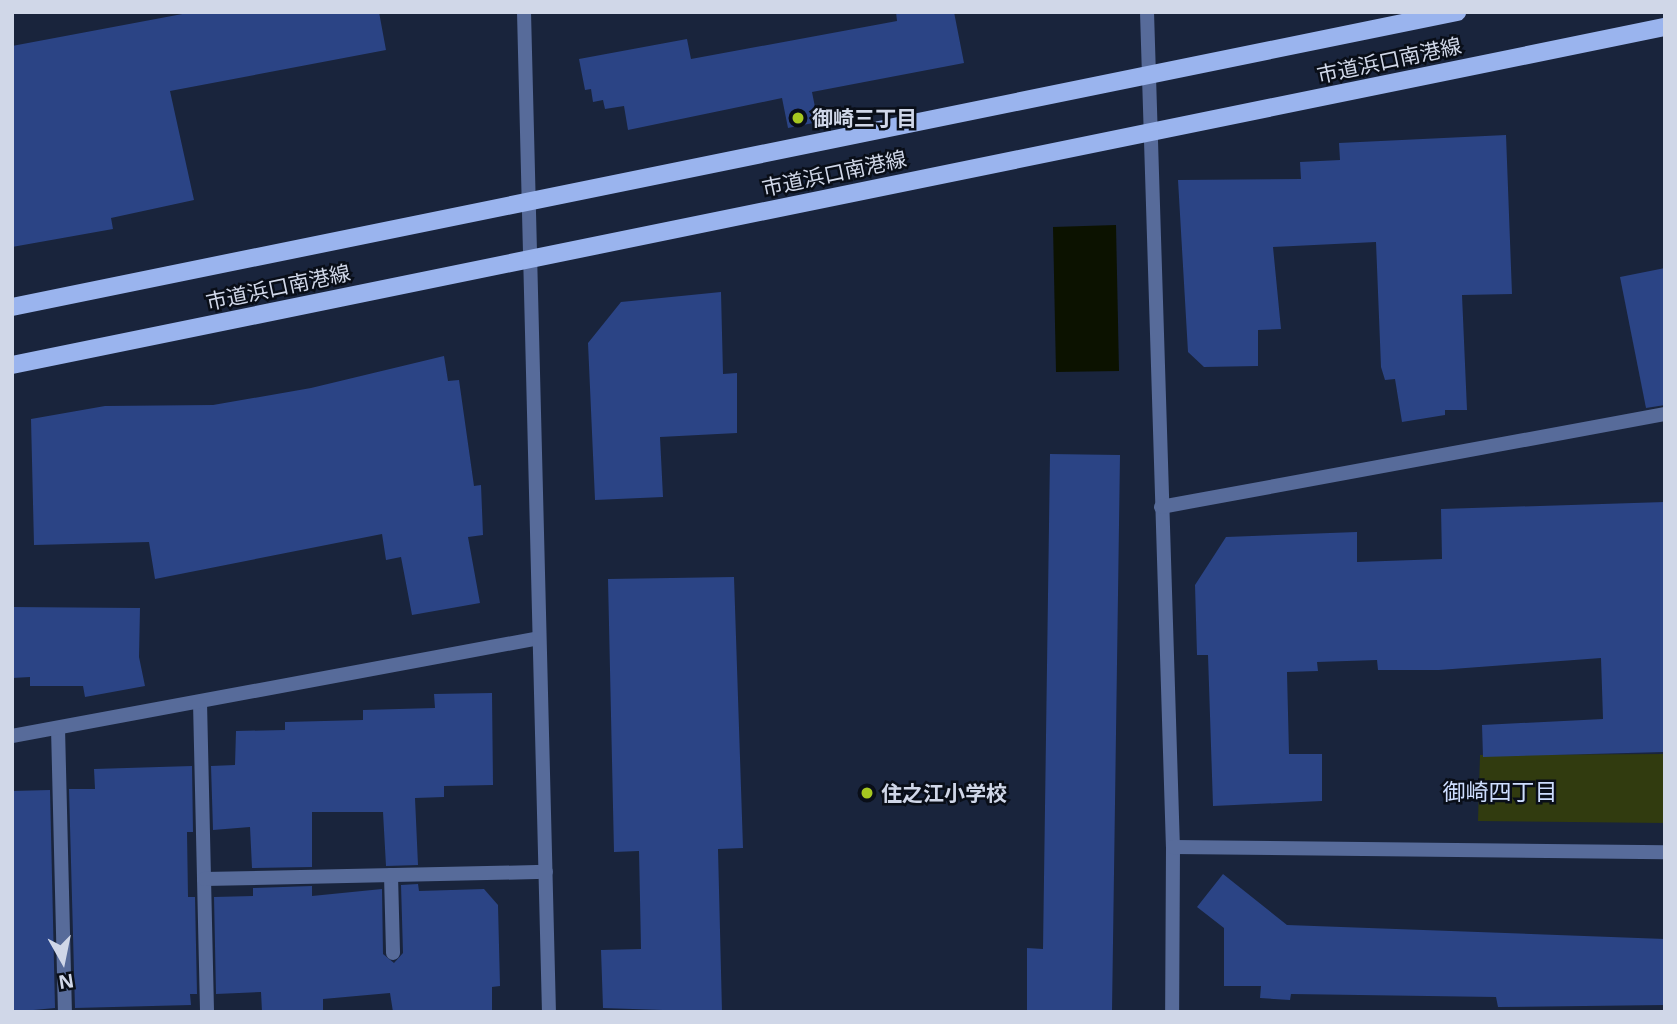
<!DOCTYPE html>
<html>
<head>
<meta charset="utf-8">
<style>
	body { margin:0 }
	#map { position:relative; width:1677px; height:1024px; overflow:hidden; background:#19243c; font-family:"Open Sans","Noto Sans JP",sans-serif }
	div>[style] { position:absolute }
	.green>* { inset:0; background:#313b0f }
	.water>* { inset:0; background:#0c1200 }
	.building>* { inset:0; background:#2b4485 }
	.minor>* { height:14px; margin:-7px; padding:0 7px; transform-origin:7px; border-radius:7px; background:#576b9a }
	.tertiary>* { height:14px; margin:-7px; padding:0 7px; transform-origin:7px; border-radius:7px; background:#576b9a }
	.primary>* { height:18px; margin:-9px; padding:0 9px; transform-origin:9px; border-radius:9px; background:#9ab4ee }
	.dots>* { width:19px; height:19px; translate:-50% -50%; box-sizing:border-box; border:4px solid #090e18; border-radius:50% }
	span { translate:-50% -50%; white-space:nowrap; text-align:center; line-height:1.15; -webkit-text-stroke:5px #090e18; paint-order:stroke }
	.street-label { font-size:21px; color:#d0d7e8 }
	.poi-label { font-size:21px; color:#d0d7e8; font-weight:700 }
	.left { translate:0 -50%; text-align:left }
	.neighbourhood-label { font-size:23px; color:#cdddfe }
	.frame { position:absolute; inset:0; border:14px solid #d0d7e8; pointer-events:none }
	.north { position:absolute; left:28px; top:926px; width:70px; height:70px; -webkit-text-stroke:5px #090e18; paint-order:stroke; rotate:171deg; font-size:19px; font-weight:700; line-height:28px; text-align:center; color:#d0d7e8 }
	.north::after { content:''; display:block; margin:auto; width:24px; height:32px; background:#d0d7e8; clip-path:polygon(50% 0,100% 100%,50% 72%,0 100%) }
</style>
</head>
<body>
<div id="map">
	<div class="green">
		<div style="clip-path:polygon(1665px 754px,1665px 823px,1478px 821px,1480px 755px)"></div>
	</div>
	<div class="water">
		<div style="clip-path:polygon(1116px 225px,1119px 371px,1056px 372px,1053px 227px)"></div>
	</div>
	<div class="building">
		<div style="clip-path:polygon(193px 12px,379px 12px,386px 50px,170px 91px,194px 200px,111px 218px,113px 229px,12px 247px,12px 46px)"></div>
		<div style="clip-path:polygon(896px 12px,954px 12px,964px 63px,812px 92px,818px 122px,788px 128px,782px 98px,628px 130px,624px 106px,605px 109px,603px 100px,593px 102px,591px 89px,585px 90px,579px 59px,687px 39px,691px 59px,897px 21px)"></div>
		<div style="clip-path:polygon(1506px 135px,1512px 294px,1462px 295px,1467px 410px,1445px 410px,1445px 415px,1402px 422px,1395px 379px,1385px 380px,1381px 367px,1376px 242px,1273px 247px,1281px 329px,1258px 330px,1258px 366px,1204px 367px,1188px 352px,1178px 180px,1301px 179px,1300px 162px,1340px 160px,1339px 143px)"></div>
		<div style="clip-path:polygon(1665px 268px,1665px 405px,1646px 408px,1620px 277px)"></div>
		<div style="clip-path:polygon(721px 292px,723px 374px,737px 373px,737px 433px,660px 437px,663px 497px,595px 500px,588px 343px,621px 302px)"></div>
		<div style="clip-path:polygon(444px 356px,448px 381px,459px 380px,474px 486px,481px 485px,483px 535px,468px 537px,480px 603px,412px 615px,401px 557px,386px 560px,382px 534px,155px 579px,149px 542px,34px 545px,31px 419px,105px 406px,213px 405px,311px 388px)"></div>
		<div style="clip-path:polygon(1050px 454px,1120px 455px,1112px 1012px,1027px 1012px,1027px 948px,1043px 949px)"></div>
		<div style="clip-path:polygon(1665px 502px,1665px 752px,1483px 757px,1482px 725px,1603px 719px,1601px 658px,1439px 670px,1378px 670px,1377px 660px,1317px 662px,1318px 671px,1287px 672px,1289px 754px,1322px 754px,1322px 801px,1213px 806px,1208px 655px,1197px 655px,1195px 585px,1226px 537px,1357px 532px,1357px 562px,1442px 559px,1441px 509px)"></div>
		<div style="clip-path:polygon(734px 577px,743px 848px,718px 849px,722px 1012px,603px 1008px,601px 950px,641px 949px,639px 851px,614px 852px,608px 579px)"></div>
		<div style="clip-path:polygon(12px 607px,140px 608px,139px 657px,145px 686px,85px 697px,83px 686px,30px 686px,30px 677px,12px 678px)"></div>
		<div style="clip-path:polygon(492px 693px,493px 785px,444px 786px,444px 797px,415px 798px,418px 865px,386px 866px,383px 812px,312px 812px,312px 867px,252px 868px,250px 827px,213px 830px,211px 766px,235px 765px,236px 731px,285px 730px,285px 722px,363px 720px,363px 710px,435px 708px,434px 694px)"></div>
		<div style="clip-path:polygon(192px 766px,193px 832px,187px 832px,188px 897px,195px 897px,197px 994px,190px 994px,191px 1005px,75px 1008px,69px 789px,95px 789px,94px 769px)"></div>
		<div style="clip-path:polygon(50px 790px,55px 1008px,12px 1012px,12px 791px)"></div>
		<div style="clip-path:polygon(1223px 874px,1287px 925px,1665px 939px,1665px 1005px,1498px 1007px,1496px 997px,1291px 994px,1290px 1000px,1260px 998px,1261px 986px,1224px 986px,1224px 928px,1197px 907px)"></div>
		<div style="clip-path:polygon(418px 884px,419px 891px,484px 889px,498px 905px,500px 986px,492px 987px,492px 1012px,393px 1012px,390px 993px,323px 999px,323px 1012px,262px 1012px,261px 992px,216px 994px,214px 897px,253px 896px,253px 888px,312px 886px,312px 896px,382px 889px,383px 954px,394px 963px,403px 953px,401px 885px)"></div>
	</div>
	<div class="minor">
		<div style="left:1147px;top:12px;width:835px;rotate:88.22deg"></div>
		<div style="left:1173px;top:847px;width:165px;rotate:90.3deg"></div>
		<div style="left:1161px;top:507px;width:513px;rotate:-10.45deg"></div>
		<div style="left:200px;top:702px;width:310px;rotate:88.7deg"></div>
		<div style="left:58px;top:728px;width:284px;rotate:88.6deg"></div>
		<div style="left:12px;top:736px;width:536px;rotate:-10.53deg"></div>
		<div style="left:1173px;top:847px;width:492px;rotate:0.6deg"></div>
		<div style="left:391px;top:875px;width:78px;rotate:88.5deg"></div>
		<div style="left:204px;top:879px;width:342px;rotate:-1.2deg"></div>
	</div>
	<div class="tertiary">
		<div style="left:524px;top:12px;width:1000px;rotate:88.57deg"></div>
	</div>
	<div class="primary">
		<div style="left:12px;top:307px;width:1475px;rotate:-11.54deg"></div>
		<div style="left:12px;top:365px;width:1687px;rotate:-11.56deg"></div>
	</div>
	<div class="dots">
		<div style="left:798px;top:118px;background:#a6c820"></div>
		<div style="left:867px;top:793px;background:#a6c820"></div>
	</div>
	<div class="street-label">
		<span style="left:1389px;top:60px;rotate:-12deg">市道浜口南港線</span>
		<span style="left:834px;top:173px;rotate:-12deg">市道浜口南港線</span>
		<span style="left:278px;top:287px;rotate:-12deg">市道浜口南港線</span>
	</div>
	<div class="poi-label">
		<span class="left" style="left:812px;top:118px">御崎三丁目</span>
		<span class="left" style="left:881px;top:793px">住之江小学校</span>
	</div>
	<div class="neighbourhood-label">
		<span style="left:1500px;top:791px">御崎四丁目</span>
	</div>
	<div class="frame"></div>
	<div class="north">N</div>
</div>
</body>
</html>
